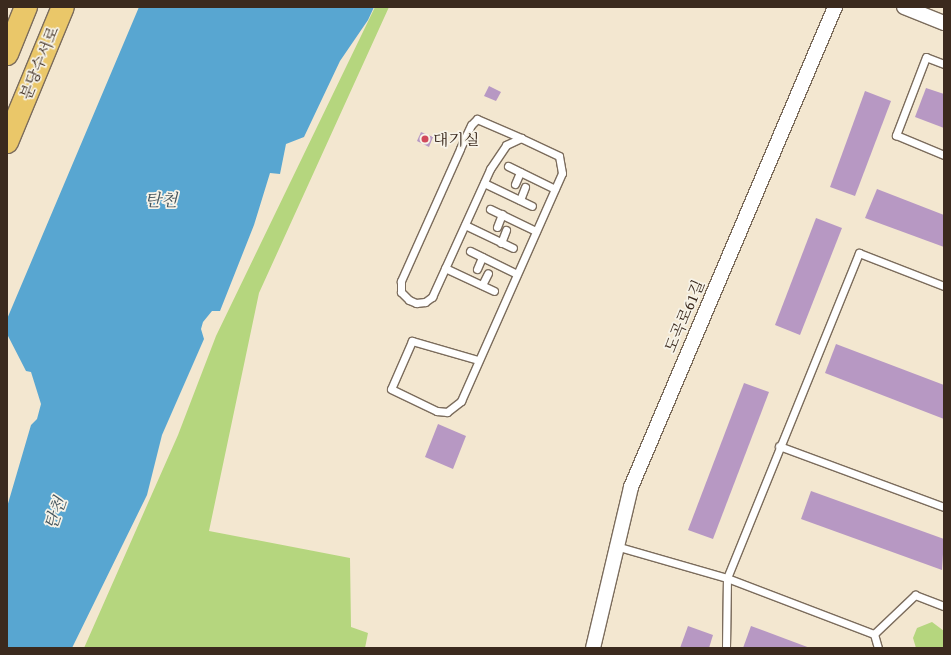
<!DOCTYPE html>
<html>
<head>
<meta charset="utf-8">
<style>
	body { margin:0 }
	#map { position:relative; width:951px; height:655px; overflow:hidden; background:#f3e7d0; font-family:"Gentium Book Plus","Noto Serif KR",serif }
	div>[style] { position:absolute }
	.green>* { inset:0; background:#b5d67e }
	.water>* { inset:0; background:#58a6d1 }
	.building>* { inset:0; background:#b798c3 }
	.roads { filter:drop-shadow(1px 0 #7b6c5c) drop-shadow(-1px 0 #7b6c5c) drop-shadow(0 1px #7b6c5c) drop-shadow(0 -1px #7b6c5c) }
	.service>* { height:7px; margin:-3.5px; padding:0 3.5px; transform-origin:3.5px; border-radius:3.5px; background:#fff }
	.minor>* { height:14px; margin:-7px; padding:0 7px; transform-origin:7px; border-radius:7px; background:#fff }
	.trunk>* { height:22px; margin:-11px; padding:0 11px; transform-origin:11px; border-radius:11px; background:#eac769 }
	.dots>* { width:11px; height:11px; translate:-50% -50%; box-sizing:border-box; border:2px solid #f7f3e8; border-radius:50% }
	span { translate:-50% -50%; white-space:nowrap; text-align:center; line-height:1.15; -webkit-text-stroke:3.5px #f7f3e8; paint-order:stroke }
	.street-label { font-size:16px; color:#3b2a1e }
	.poi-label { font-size:16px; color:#3b2a1e }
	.left { translate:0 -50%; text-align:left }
	.water-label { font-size:17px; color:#45555d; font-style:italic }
	.frame { position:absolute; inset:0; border:8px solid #3b2a1e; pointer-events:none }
</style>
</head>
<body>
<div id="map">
	<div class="green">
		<div style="clip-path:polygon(375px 7px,389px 7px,259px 293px,209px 531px,350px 558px,351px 627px,368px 633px,365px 648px,84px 648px,178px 435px,216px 336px)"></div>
		<div style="clip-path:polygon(932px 622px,944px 631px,944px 648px,916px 648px,913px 638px,917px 628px)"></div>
	</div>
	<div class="water">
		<div style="clip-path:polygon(139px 7px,374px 7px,368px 20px,340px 61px,304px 137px,286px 144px,280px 174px,270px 173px,254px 225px,220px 311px,212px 311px,203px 322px,201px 329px,204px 339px,162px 435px,147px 495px,72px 648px,7px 648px,7px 507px,31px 425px,37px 419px,41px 404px,31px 372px,26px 371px,7px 334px,7px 319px)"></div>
	</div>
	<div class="building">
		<div style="clip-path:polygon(489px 86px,501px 92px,496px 101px,484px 96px)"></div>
		<div style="clip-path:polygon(926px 88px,944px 94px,944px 128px,915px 117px)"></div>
		<div style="clip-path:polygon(865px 91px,891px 101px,855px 196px,830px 187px)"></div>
		<div style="clip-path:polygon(421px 132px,433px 137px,429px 147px,417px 141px)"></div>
		<div style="clip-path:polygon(877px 189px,944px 215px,944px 247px,865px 218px)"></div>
		<div style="clip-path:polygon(816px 218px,842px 228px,800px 335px,775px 325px)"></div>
		<div style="clip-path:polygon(836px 344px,944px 385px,944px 419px,825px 373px)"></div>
		<div style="clip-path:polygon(744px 383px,769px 392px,713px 539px,688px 530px)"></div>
		<div style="clip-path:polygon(438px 424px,466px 436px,453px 469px,425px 457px)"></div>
		<div style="clip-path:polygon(811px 491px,944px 539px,942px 570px,801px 519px)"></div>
		<div style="clip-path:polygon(688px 626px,713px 635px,709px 648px,680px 648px)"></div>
		<div style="clip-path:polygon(751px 626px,810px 648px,743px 648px)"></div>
	</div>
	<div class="roads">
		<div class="service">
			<div style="left:944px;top:64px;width:19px;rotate:-159deg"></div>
			<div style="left:926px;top:57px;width:84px;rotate:111deg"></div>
			<div style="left:896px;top:135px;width:52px;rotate:22.6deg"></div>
			<div style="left:508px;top:166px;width:52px;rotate:26.1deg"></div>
			<div style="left:484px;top:183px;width:53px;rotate:25.6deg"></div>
			<div style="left:515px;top:184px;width:13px;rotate:-67deg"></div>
			<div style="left:520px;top:200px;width:14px;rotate:-69deg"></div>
			<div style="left:490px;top:209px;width:51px;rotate:25.6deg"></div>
			<div style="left:465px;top:225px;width:53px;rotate:25.6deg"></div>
			<div style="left:497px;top:227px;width:14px;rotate:-69deg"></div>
			<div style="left:501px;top:243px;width:14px;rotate:-69deg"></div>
			<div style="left:470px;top:251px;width:52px;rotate:26.1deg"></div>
			<div style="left:445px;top:268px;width:54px;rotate:25.1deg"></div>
			<div style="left:477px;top:269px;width:13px;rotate:-67deg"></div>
			<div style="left:482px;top:285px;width:13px;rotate:-63deg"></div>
			<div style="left:478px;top:360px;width:69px;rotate:-163.9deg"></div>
			<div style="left:412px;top:341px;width:52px;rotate:113.6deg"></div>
			<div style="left:391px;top:389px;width:51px;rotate:25.6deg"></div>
			<div style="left:437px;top:411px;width:10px;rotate:6deg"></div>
			<div style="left:447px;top:412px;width:18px;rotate:-38deg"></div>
			<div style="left:461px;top:401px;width:249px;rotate:-66.1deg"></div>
			<div style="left:562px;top:173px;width:17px;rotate:-100deg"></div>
			<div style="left:559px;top:156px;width:42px;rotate:-154.7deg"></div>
			<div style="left:521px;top:138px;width:48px;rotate:-156.6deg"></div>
			<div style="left:477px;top:119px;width:8px;rotate:135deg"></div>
			<div style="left:471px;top:125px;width:26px;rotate:115deg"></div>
			<div style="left:460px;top:149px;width:145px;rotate:114.1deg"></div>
			<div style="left:401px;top:281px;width:11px;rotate:90deg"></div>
			<div style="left:401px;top:292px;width:11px;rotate:45deg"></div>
			<div style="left:409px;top:300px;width:8px;rotate:23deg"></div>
			<div style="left:416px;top:303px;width:9px;rotate:-6deg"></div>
			<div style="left:425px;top:302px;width:9px;rotate:-36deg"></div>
			<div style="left:432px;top:297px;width:141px;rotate:-65.6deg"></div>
			<div style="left:490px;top:169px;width:29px;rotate:-56deg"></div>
			<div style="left:506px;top:145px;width:17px;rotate:-25deg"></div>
			<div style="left:779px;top:446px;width:176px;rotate:20.3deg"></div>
			<div style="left:616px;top:546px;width:116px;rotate:16.1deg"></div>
			<div style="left:727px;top:578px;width:157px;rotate:20.9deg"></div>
			<div style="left:726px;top:648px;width:70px;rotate:-89.2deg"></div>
			<div style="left:727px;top:578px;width:351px;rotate:-67.9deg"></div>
			<div style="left:859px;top:253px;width:91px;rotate:21.2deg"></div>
			<div style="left:878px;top:648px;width:15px;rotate:-106deg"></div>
			<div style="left:874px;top:634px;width:57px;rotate:-43.6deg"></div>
			<div style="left:915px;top:595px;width:31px;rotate:21deg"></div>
		</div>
		<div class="minor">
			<div style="left:904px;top:7px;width:43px;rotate:21.8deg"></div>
			<div style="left:593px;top:648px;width:165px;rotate:-76.7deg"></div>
			<div style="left:631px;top:487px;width:522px;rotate:-66.97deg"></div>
		</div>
		<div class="trunk">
			<div style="left:7px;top:54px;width:51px;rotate:-68deg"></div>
			<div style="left:7px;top:142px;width:146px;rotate:-67.5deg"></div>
		</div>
	</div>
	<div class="dots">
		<div style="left:425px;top:139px;background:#d1495b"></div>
	</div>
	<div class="street-label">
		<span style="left:39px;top:63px;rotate:-68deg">분당수서로</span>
		<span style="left:684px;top:316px;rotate:-67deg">도곡로61길</span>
	</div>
	<div class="poi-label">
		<span class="left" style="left:433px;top:139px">대기실</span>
	</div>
	<div class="water-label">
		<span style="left:161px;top:200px">탄천</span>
		<span style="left:55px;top:513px;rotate:-70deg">탄천</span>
	</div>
	<div class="frame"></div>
</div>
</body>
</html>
